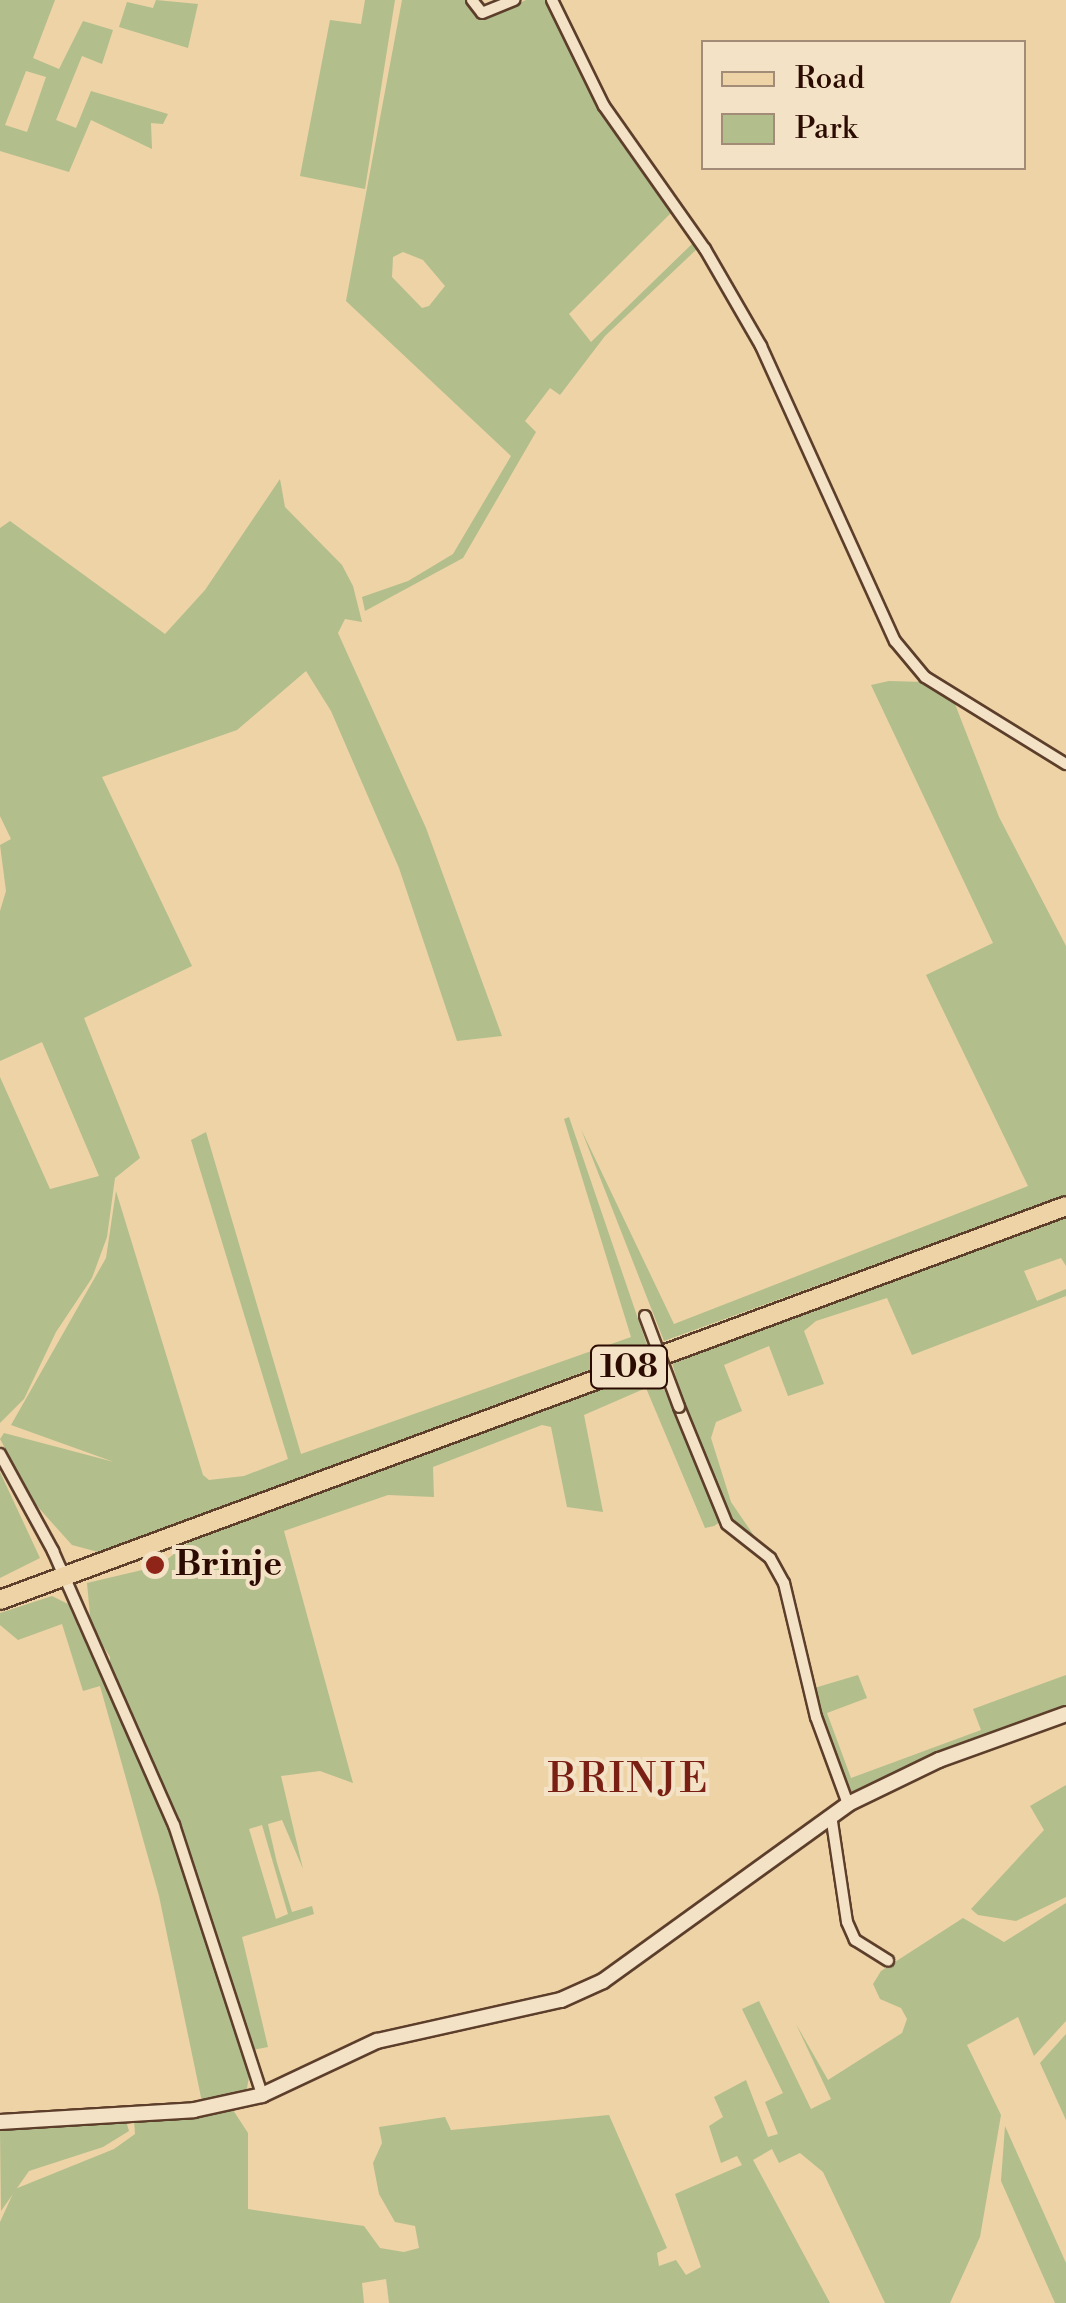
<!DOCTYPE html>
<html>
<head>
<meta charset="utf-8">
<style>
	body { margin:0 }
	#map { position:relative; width:1066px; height:2303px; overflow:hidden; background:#edd3a6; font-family:"Libre Bodoni",serif }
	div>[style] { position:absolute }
	.green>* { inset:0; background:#b2be8c }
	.roads { filter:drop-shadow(2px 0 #5c3e2b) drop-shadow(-2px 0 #5c3e2b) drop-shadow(0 2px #5c3e2b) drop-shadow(0 -2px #5c3e2b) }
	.minor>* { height:10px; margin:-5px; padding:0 5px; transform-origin:5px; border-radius:5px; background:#f3e2c5 }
	.tertiary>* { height:14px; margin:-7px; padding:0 7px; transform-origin:7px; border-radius:7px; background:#f3e2c5 }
	.primary>* { height:18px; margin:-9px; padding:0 9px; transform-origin:9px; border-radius:9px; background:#edd3a6 }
	.bridges { filter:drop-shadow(2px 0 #5c3e2b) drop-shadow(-2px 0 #5c3e2b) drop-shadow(0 2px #5c3e2b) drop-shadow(0 -2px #5c3e2b) }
	.minor-bridge>* { height:10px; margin:-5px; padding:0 5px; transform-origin:5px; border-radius:5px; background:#f3e2c5 }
	.dots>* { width:28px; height:28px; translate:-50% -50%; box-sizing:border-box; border:5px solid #f3e2c5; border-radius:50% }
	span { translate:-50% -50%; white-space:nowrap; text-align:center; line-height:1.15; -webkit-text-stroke:8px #f3e2c5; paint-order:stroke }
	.shield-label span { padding:2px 8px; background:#f3e2c5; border:2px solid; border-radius:8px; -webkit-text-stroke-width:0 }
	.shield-label { font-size:32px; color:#2c0c02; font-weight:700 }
	.poi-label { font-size:35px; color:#2c0c02; font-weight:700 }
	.left { translate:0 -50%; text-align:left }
	.quarter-label { font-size:40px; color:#7a1f14; letter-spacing:2.5px }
	.legend { position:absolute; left:701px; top:40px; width:325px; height:130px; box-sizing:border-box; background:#f3e2c5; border:2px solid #a38c77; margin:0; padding:12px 18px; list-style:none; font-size:30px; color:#2c0c02 }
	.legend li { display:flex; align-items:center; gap:20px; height:50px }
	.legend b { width:50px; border:2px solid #a38c77 }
</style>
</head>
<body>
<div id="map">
	<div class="green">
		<div style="clip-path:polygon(evenodd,0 0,55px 0,33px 58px,59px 69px,83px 21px,113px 30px,102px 64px,82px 56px,56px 120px,76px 128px,91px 91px,168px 114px,163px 124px,151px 123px,152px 149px,91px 120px,69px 172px,0 151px,0 0,26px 71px,46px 77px,27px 132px,5px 125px,26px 71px)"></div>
		<div style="clip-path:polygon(156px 0,198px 4px,188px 48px,119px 27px,127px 2px,153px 8px)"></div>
		<div style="clip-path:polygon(365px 0,395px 0,365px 189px,300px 176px,330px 20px,361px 24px)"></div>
		<div style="clip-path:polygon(evenodd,402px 0,468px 0,484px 19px,526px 0,547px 0,616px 135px,672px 212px,569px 314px,591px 342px,694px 242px,698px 248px,605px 336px,560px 395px,550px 388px,525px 421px,536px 432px,463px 558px,365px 611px,362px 597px,408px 581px,453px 554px,511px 456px,346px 301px,402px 0,403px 252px,423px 260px,445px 286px,429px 306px,422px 308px,392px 277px,393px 257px,403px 252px)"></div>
		<div style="clip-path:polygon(280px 479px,285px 507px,342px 565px,353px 586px,362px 622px,345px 619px,338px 633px,426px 828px,502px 1036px,457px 1041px,399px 868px,331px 711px,306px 671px,237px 730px,102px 777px,192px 966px,84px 1018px,140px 1158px,115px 1178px,107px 1237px,92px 1278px,56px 1332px,24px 1399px,0 1423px,0 1077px,50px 1189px,99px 1176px,42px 1042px,0 1061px,0 911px,6px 891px,0 845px,11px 839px,0 816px,0 528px,10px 521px,165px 634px,205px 590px)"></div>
		<div style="clip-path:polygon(889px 681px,925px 682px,953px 699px,999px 817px,1066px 946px,1066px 1195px,664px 1341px,581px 1129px,674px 1324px,1028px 1186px,926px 975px,993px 943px,871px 685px)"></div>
		<div style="clip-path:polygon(569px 1117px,648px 1348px,98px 1552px,72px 1545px,36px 1505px,0 1439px,4px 1433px,114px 1462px,11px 1425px,106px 1258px,116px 1191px,203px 1475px,209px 1480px,244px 1476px,288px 1459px,191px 1140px,206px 1132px,301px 1454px,631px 1337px,564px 1119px)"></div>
		<div style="clip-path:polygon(1066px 1216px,1066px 1266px,1061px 1258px,1024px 1271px,1037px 1301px,1066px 1289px,1066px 1296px,912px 1355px,887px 1298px,816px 1321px,804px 1331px,824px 1384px,788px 1396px,769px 1346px,724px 1365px,742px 1411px,716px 1422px,711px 1438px,731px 1502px,759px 1543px,736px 1527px,688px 1422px,672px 1362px)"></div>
		<div style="clip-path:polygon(evenodd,655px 1369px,717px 1510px,720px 1522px,714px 1526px,705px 1528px,646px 1388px,584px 1415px,603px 1512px,567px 1507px,551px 1427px,542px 1425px,433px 1467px,434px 1497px,388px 1495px,284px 1531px,353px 1783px,320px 1771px,281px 1776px,303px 1869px,282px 1820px,268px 1824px,277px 1863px,292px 1912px,312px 1906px,314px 1914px,242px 1937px,268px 2047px,253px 2050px,179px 1826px,110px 1672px,110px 1657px,91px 1626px,87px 1583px,159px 1566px,189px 1542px,655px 1369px,262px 1825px,288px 1914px,276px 1919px,249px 1829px,262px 1825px)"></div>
		<div style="clip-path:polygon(0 1472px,40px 1558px,0 1578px)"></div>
		<div style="clip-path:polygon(52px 1596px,68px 1604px,168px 1826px,250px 2071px,246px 2094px,202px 2102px,159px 1896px,100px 1686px,83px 1691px,62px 1624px,18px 1640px,0 1625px,0 1613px)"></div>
		<div style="clip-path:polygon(858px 1675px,867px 1698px,827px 1713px,851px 1778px,981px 1730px,973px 1709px,1066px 1675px,1066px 1707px,852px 1793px,811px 1689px)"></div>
		<div style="clip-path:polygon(1066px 1785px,1066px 1897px,1016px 1921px,978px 1915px,971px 1909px,1044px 1830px,1030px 1806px)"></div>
		<div style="clip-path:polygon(1066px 1903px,1066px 2021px,1034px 2056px,1018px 2017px,967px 2045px,1001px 2115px,980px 2237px,950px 2303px,885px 2303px,823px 2172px,800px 2153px,779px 2163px,772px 2149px,753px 2160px,830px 2303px,389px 2303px,386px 2279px,362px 2283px,364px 2303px,0 2303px,0 2222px,15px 2189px,114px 2149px,135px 2134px,134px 2121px,233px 2110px,248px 2133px,248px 2209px,364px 2226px,380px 2248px,404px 2252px,419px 2248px,415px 2226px,395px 2222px,379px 2194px,373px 2163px,382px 2143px,379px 2127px,445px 2117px,451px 2130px,609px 2115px,667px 2248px,657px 2253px,659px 2266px,676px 2260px,686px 2275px,701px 2267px,675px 2194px,742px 2165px,737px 2156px,721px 2163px,709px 2126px,723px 2117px,714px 2097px,746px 2080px,768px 2137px,778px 2134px,765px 2102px,783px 2093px,742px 2009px,759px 2001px,811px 2109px,831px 2099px,796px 2024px,828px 2080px,902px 2033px,907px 2019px,901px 2008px,880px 1999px,873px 1984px,881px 1971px,963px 1918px,1004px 1942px)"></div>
		<div style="clip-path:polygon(1066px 2034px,1066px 2120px,1040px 2063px)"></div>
		<div style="clip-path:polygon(126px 2121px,129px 2131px,103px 2147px,29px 2171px,1px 2211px,0 2130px)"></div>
		<div style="clip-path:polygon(1005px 2126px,1066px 2263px,1066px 2303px,1055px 2303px,1001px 2181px)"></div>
	</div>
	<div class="roads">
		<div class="minor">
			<div style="left:472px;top:0;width:16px;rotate:52deg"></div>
			<div style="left:482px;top:13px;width:35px;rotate:-22deg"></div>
			<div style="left:552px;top:0;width:118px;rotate:63.9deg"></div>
			<div style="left:604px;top:106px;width:175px;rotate:54.8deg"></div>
			<div style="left:705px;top:249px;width:112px;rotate:60deg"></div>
			<div style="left:761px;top:346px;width:324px;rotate:65.6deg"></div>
			<div style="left:895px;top:641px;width:47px;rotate:50.2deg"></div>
			<div style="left:925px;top:677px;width:166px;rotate:31.7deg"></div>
			<div style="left:679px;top:1407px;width:126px;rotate:67.7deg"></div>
			<div style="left:727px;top:1524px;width:55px;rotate:38.3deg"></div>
			<div style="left:770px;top:1558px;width:29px;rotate:61deg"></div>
			<div style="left:784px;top:1583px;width:138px;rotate:76.6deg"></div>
			<div style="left:816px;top:1717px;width:93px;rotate:69.8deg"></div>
			<div style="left:0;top:1454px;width:111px;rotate:61.3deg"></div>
			<div style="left:53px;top:1551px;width:300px;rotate:66.2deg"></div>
			<div style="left:174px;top:1825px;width:284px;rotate:71.9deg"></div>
			<div style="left:831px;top:1815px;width:108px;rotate:81.5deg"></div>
			<div style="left:847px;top:1922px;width:20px;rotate:66deg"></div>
			<div style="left:855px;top:1940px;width:39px;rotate:32deg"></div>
		</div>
		<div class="tertiary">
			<div style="left:0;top:2122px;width:194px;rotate:-3.5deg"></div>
			<div style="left:194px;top:2110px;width:70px;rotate:-12.4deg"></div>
			<div style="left:262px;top:2095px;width:127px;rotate:-25.2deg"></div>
			<div style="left:377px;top:2041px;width:189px;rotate:-12.6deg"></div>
			<div style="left:561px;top:2000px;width:46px;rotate:-24.3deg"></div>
			<div style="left:603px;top:1981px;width:302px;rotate:-35.8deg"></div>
			<div style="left:848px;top:1804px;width:101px;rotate:-25.8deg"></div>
			<div style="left:939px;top:1760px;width:135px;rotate:-19.9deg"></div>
		</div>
		<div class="primary">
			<div style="left:0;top:1600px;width:1136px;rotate:-20.28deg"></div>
		</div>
	</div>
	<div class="bridges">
		<div class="minor-bridge">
			<div style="left:645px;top:1316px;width:97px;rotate:69.5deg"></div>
		</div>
	</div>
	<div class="dots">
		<div style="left:155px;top:1565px;background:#8f2418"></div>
	</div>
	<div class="shield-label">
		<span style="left:629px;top:1367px">108</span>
	</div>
	<div class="poi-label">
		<span class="left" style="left:175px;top:1565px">Brinje</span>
	</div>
	<div class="quarter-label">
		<span style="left:629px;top:1780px">BRINJE</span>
	</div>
	<ul class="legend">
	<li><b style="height:12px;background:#edd3a6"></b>Road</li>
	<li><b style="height:28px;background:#b2be8c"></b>Park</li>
	</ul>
</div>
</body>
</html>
